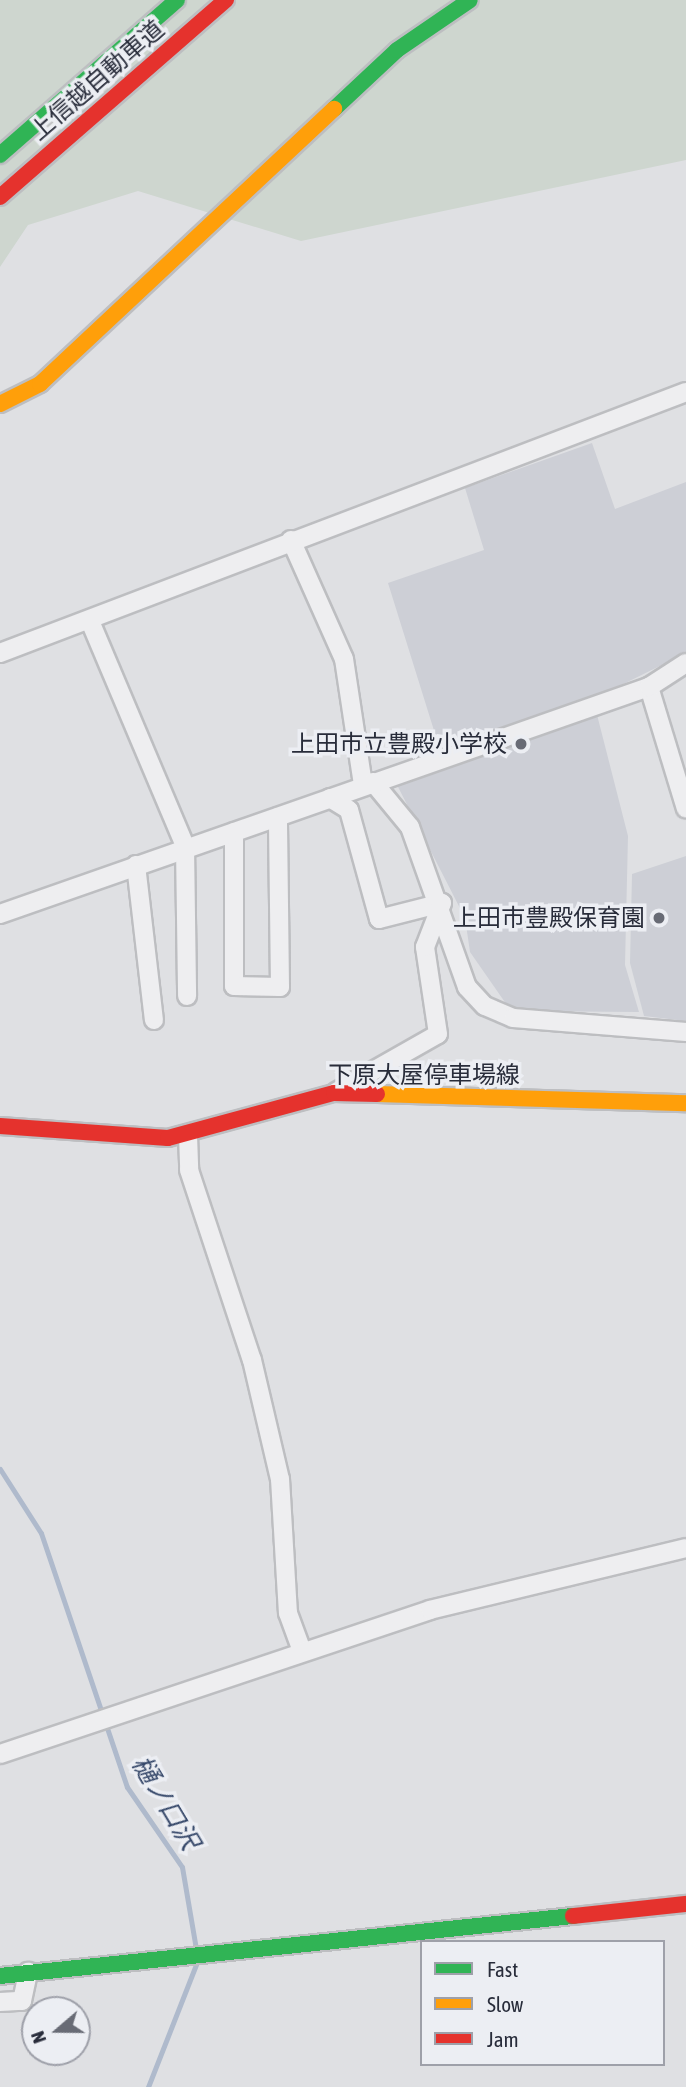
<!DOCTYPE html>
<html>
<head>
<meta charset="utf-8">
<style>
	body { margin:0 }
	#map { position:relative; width:686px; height:2087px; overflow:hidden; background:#dfe0e3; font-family:"Asap Condensed","Noto Sans JP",sans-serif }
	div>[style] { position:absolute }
	.built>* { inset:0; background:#cdcfd6 }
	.green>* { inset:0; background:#ced6cf }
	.stream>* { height:5px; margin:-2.5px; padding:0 2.5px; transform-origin:2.5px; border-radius:2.5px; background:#afbacc }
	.roads { filter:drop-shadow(2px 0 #bdbec1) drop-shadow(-2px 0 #bdbec1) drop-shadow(0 2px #bdbec1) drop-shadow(0 -2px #bdbec1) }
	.street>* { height:18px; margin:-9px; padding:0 9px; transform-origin:9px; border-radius:9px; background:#eeeef0 }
	.fast>* { height:16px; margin:-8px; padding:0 8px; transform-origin:8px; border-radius:8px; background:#30b455 }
	.slow>* { height:16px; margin:-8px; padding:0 8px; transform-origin:8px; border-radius:8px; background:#ff9f0a }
	.jam>* { height:16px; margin:-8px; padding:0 8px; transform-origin:8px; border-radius:8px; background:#e5322d }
	.dots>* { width:19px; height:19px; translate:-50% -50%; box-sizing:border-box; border:4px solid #eceef3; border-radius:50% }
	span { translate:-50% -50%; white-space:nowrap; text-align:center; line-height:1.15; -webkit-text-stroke:7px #eceef3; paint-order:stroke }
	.street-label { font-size:24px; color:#282c3a }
	.poi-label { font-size:24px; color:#282c3a }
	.right { translate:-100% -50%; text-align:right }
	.water-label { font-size:26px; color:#36486a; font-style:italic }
	.legend { position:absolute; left:420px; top:1940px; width:245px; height:126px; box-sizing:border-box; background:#eceef3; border:2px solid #9ea0a9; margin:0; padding:9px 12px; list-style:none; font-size:21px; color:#282c3a }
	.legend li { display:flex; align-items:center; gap:14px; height:35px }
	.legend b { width:35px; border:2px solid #9ea0a9 }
	.north { position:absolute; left:21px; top:1996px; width:70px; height:70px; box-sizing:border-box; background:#eceef3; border:2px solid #9ea0a9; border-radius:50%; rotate:250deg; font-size:19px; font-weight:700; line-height:28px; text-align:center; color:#282c3a }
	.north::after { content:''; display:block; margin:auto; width:24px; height:32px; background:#686b75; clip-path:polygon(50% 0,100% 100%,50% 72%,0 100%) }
</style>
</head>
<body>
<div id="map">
	<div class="built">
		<div style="clip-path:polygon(592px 443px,615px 509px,686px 482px,686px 653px,593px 699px,628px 836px,625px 965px,639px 1012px,511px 1011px,470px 952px,465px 918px,396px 783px,446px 769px,388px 583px,484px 550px,465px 488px)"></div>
		<div style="clip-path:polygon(686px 856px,686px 1021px,644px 1016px,630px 963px,632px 874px)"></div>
	</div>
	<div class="green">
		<div style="clip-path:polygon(0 0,686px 0,686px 160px,301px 241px,138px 191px,28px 225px,0 267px)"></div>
	</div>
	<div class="stream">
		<div style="left:0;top:1469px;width:76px;rotate:57.4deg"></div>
		<div style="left:41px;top:1533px;width:268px;rotate:71.3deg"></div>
		<div style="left:127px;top:1787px;width:97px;rotate:55.5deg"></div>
		<div style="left:182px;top:1867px;width:83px;rotate:80.3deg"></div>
		<div style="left:148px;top:2087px;width:134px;rotate:-68.6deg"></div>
	</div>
	<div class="roads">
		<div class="street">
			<div style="left:291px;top:540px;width:130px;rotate:66deg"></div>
			<div style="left:344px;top:659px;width:127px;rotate:81.4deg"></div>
			<div style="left:90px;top:621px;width:244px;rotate:67.1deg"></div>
			<div style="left:185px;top:846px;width:150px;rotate:89.2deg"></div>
			<div style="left:0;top:653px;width:734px;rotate:-20.83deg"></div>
			<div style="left:649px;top:687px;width:127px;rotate:73.1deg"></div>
			<div style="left:373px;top:782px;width:58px;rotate:50.6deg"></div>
			<div style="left:410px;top:827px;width:170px;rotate:70.4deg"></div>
			<div style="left:467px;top:987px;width:26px;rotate:47deg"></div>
			<div style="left:485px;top:1006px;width:30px;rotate:23deg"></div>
			<div style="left:513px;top:1018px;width:174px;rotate:4.6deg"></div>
			<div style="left:330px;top:798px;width:22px;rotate:32deg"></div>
			<div style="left:349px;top:810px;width:113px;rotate:74.6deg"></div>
			<div style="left:379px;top:919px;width:65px;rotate:-14.3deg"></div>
			<div style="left:234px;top:832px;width:154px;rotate:90deg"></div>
			<div style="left:234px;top:986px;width:46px;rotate:1.2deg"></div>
			<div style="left:280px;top:987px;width:170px;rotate:-90.7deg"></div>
			<div style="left:136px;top:865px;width:156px;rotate:83.4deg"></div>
			<div style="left:0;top:914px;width:688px;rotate:-19.28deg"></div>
			<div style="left:649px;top:687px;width:44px;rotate:-33deg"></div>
			<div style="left:336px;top:1092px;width:117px;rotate:-29.6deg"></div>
			<div style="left:438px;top:1034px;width:88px;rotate:-98.5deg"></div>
			<div style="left:425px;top:947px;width:47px;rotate:-68.9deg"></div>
			<div style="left:188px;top:1135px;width:35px;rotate:88deg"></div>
			<div style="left:189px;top:1170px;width:200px;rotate:71.7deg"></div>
			<div style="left:252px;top:1360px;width:122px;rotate:76.8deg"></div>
			<div style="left:280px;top:1479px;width:134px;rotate:86.6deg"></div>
			<div style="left:288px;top:1613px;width:40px;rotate:69.8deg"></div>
			<div style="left:0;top:1754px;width:453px;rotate:-18.5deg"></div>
			<div style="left:430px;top:1610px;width:263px;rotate:-13.6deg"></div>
			<div style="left:0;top:2002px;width:22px;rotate:-3deg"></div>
			<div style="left:22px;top:2001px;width:30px;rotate:-78deg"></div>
		</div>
		<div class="fast">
			<div style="left:334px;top:109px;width:86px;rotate:-43.1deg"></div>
			<div style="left:397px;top:50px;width:88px;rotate:-34.4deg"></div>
			<div style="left:0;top:155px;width:235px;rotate:-41.2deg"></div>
			<div style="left:0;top:1976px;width:576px;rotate:-5.98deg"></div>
		</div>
		<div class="slow">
			<div style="left:0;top:404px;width:45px;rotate:-26.6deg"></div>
			<div style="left:40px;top:384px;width:403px;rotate:-43.1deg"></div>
			<div style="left:377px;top:1094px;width:309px;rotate:1.7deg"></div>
		</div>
		<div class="jam">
			<div style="left:0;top:197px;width:300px;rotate:-41.1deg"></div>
			<div style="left:0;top:1126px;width:168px;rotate:4.1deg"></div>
			<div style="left:168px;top:1138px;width:172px;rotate:-15.2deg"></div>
			<div style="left:334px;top:1093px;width:43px;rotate:1.3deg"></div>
			<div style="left:573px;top:1916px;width:114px;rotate:-6.1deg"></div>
		</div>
	</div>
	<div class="dots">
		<div style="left:521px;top:744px;background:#686b75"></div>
		<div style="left:659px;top:918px;background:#686b75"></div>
	</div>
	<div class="street-label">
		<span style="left:97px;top:80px;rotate:-41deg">上信越自動車道</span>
		<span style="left:424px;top:1075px">下原大屋停車場線</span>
	</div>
	<div class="poi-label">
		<span class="right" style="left:507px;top:744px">上田市立豊殿小学校</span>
		<span class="right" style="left:645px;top:918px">上田市豊殿保育園</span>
	</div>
	<div class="water-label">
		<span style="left:165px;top:1803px;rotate:59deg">樋ノ口沢</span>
	</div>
	<ul class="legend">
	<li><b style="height:9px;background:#30b455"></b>Fast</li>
	<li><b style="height:9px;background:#ff9f0a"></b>Slow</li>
	<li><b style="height:9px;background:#e5322d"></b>Jam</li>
	</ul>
	<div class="north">N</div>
</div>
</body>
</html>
